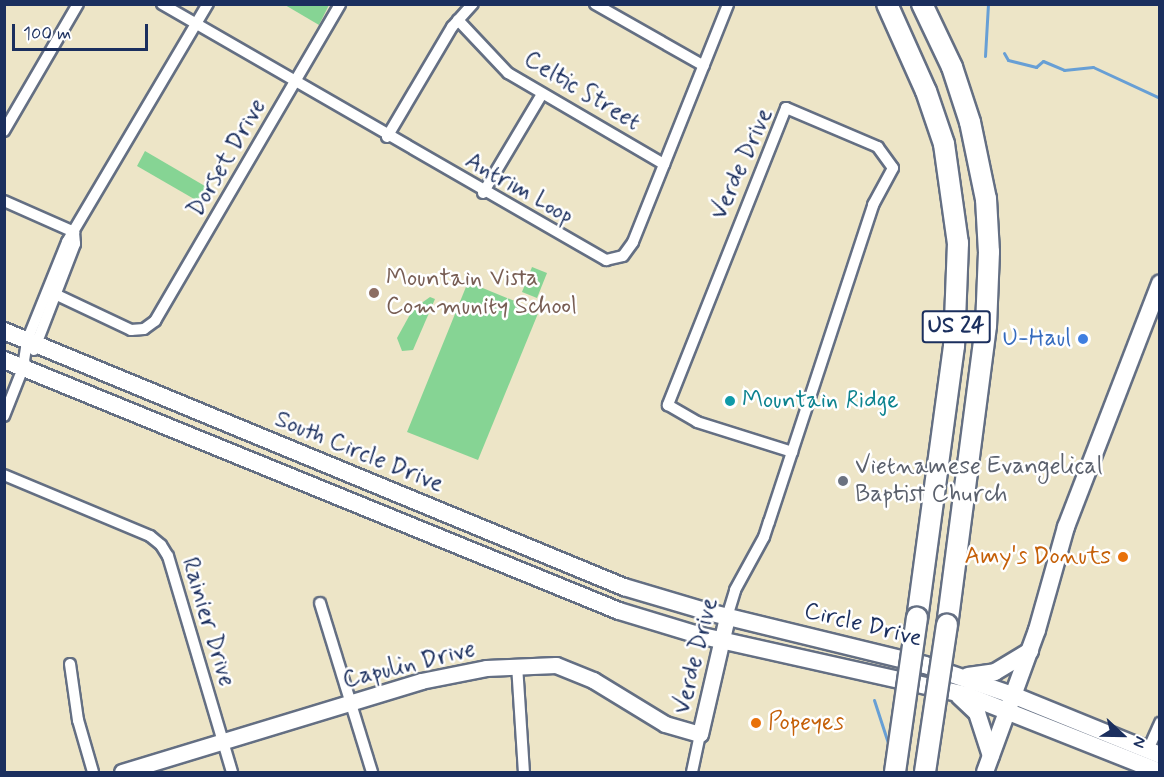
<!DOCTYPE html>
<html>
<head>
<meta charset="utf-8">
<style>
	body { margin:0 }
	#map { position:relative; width:1164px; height:777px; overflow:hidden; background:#ede5c7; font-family:Mynerve,sans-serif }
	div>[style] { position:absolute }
	.green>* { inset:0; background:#86d494 }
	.stream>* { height:3px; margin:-1.5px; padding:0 1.5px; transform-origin:1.5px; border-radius:1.5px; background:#679fd5 }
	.roads { filter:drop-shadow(2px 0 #646f83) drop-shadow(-2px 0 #646f83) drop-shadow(0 2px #646f83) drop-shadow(0 -2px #646f83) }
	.street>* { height:10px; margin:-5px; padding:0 5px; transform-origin:5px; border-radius:5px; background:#fff }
	.secondary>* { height:15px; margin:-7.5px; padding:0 7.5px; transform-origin:7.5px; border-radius:7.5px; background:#fff }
	.primary>* { height:16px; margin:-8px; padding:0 8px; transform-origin:8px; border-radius:8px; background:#fff }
	.highway>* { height:20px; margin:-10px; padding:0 10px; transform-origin:10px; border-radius:10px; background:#fff }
	.bridges { filter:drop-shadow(2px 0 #646f83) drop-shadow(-2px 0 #646f83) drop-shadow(0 2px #646f83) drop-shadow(0 -2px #646f83) }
	.highway-bridge>* { height:20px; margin:-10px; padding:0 10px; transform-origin:10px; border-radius:10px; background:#fff }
	.dots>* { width:16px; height:16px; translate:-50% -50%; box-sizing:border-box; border:3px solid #fff; border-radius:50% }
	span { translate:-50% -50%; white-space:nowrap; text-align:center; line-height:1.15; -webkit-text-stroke:5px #fff; paint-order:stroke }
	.shield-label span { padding:2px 4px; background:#fff; border:2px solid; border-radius:4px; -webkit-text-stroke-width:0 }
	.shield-label { font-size:22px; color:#1b2f5e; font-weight:700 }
	.street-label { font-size:24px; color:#1b2f5e }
	.education-label { font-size:24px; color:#785e54 }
	.left { translate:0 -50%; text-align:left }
	.shop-label { font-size:24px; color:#366cbe }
	.right { translate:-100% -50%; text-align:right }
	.culture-label { font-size:24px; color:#0d838f }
	.worship-label { font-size:24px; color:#5b616d }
	.food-label { font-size:24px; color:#c56008 }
	.frame { position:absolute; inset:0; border:6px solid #1b2f5e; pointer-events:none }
	.north { position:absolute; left:1092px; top:705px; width:60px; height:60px; -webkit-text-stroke:4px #fff; paint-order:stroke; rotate:112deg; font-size:16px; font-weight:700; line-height:24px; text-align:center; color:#1b2f5e }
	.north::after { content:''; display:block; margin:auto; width:21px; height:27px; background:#1b2f5e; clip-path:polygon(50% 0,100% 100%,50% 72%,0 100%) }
	.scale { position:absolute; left:12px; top:24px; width:136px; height:27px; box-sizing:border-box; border:3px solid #1b2f5e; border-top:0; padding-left:8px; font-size:18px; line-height:21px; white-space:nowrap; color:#1b2f5e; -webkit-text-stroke:4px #fff; paint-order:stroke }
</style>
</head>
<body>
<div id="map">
	<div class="green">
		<div style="clip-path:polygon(285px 5px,329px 5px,319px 25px)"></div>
		<div style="clip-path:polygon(145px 151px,210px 189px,207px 198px,201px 203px,137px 166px)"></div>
		<div style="clip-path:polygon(532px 267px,547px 273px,537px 298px,522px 292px)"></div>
		<div style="clip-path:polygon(468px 282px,539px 311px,478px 460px,407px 432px)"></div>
		<div style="clip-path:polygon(430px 297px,435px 299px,413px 350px,402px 351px,397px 338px,413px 309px)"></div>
	</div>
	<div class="stream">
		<div style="left:1004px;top:53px;width:8px;rotate:60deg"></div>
		<div style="left:1008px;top:60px;width:29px;rotate:14deg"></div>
		<div style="left:1036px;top:67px;width:9px;rotate:-41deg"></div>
		<div style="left:1043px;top:61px;width:23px;rotate:23deg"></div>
		<div style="left:1064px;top:70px;width:29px;rotate:-6deg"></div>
		<div style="left:1093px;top:67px;width:74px;rotate:24.8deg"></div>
		<div style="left:985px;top:56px;width:52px;rotate:-86.7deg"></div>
		<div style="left:874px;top:700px;width:52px;rotate:71.9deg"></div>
	</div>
	<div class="roads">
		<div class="street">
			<div style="left:162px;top:4px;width:513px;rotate:29.97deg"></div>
			<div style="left:606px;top:260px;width:17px;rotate:-13deg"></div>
			<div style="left:623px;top:256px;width:17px;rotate:-54deg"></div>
			<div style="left:633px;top:242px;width:256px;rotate:-68.2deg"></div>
			<div style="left:595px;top:4px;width:125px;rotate:29.6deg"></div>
			<div style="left:458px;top:20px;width:73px;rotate:46.7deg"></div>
			<div style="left:508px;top:73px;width:181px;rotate:30.3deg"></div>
			<div style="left:4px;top:131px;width:147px;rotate:-59.8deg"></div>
			<div style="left:387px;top:137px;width:128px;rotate:-59.4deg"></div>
			<div style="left:452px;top:27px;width:31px;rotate:-48deg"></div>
			<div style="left:483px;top:193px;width:115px;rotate:-59.2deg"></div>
			<div style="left:4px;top:201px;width:77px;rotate:23.9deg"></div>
			<div style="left:57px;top:295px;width:82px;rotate:25.3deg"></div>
			<div style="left:131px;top:330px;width:13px;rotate:-4deg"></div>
			<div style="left:144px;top:329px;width:14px;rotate:-36deg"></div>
			<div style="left:155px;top:321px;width:367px;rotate:-59.7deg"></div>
			<div style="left:34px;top:350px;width:114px;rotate:-68.9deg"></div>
			<div style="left:75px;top:244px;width:12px;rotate:-95deg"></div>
			<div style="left:23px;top:367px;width:26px;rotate:-81deg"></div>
			<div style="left:27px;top:341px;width:107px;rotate:-68deg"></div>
			<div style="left:67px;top:242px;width:277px;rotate:-59.4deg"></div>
			<div style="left:4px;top:416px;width:57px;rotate:-68.4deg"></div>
			<div style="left:4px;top:475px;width:158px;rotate:22.7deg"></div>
			<div style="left:150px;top:536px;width:14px;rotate:39deg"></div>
			<div style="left:161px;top:545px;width:13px;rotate:58deg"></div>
			<div style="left:168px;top:556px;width:225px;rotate:73.5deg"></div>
			<div style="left:320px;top:603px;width:177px;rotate:72.9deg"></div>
			<div style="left:727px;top:617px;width:28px;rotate:-73deg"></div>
			<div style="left:735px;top:590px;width:60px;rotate:-61.3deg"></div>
			<div style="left:764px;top:537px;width:16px;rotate:-72deg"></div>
			<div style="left:769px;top:522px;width:334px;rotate:-71.8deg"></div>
			<div style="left:873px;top:205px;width:42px;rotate:-61.6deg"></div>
			<div style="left:893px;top:168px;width:26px;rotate:-126deg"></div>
			<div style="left:878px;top:147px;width:100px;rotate:-157deg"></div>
			<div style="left:786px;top:108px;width:320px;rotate:111.7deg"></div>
			<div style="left:668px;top:405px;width:34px;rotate:30deg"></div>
			<div style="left:697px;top:422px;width:100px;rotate:17.5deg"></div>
			<div style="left:70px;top:664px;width:57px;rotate:81.9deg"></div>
			<div style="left:78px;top:720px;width:54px;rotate:73.9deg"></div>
			<div style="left:517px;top:665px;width:107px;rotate:86.3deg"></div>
			<div style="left:1148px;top:750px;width:30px;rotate:-66deg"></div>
			<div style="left:692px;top:772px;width:39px;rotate:-78deg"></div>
		</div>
		<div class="secondary">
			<div style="left:122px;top:772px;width:313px;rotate:-16.9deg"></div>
			<div style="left:421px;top:681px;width:66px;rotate:-11.3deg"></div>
			<div style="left:486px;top:668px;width:70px;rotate:-2.5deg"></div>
			<div style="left:556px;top:665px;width:40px;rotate:22deg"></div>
			<div style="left:593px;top:680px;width:84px;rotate:31.4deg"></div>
			<div style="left:665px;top:724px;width:36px;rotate:16deg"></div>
			<div style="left:700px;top:734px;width:120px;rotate:-77deg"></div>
		</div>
		<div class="primary">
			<div style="left:4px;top:331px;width:671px;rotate:22.44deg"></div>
			<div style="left:624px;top:587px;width:92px;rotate:16.5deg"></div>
			<div style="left:712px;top:613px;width:219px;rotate:13.7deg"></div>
			<div style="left:925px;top:665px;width:95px;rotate:19deg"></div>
			<div style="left:1015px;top:696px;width:157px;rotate:22.1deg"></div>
			<div style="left:4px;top:360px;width:664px;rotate:22.2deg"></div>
			<div style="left:619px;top:611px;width:83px;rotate:16.9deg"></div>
			<div style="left:698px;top:635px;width:275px;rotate:12.6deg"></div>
			<div style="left:966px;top:695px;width:209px;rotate:21.6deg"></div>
			<div style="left:968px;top:676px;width:27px;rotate:-8deg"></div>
			<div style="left:995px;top:672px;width:41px;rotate:-31deg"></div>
			<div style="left:959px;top:696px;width:25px;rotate:43deg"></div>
			<div style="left:977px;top:713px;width:45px;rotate:72deg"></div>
			<div style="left:985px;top:772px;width:151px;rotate:-69.9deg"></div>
			<div style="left:1037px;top:630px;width:107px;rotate:-74.3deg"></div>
			<div style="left:1066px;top:527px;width:261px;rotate:-68.9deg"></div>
		</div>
		<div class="highway">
			<div style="left:887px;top:4px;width:95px;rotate:65.9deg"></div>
			<div style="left:926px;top:91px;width:56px;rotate:71.2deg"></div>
			<div style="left:944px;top:144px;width:100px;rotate:82deg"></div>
			<div style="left:958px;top:243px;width:103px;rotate:92.2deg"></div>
			<div style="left:954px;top:346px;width:275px;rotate:97.7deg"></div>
			<div style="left:922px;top:4px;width:70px;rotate:64.5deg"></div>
			<div style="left:952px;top:67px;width:58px;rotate:71.9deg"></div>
			<div style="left:970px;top:122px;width:79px;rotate:78.3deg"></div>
			<div style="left:986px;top:199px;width:53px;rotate:86.8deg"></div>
			<div style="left:989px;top:252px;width:74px;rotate:92.3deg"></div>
			<div style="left:986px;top:326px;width:302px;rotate:97.4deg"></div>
		</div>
	</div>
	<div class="bridges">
		<div class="highway-bridge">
			<div style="left:895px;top:772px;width:156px;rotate:-81.9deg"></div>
			<div style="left:925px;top:772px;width:149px;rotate:-81.5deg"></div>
		</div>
	</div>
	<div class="dots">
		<div style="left:374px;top:293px;background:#8d6e63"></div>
		<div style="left:1083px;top:339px;background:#3f7fe0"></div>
		<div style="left:730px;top:401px;background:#0f9aa8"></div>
		<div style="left:843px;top:481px;background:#6b7280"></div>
		<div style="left:1123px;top:557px;background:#e8710a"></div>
		<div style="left:756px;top:723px;background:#e8710a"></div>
	</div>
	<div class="shield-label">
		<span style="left:956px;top:327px">US 24</span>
	</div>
	<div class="street-label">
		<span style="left:582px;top:91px;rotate:31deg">Celtic Street</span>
		<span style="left:227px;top:158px;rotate:-60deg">Dorset Drive</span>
		<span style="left:742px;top:164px;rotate:-66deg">Verde Drive</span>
		<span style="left:519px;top:189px;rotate:30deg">Antrim Loop</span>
		<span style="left:359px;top:452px;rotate:22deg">South Circle Drive</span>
		<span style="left:208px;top:622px;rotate:73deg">Rainier Drive</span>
		<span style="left:863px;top:625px;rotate:14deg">Circle Drive</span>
		<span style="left:696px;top:656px;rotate:-76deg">Verde Drive</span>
		<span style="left:409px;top:665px;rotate:-14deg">Capulin Drive</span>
	</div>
	<div class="education-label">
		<span class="left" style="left:386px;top:293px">Mountain Vista<br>Community School</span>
	</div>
	<div class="shop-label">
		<span class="right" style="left:1071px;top:339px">U-Haul</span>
	</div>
	<div class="culture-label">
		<span class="left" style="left:742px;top:401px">Mountain Ridge</span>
	</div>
	<div class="worship-label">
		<span class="left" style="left:855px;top:481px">Vietnamese Evangelical<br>Baptist Church</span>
	</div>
	<div class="food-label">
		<span class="right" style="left:1111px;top:557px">Amy's Donuts</span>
		<span class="left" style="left:768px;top:723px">Popeyes</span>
	</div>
	<div class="frame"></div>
	<div class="north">N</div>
	<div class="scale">100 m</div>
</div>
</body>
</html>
